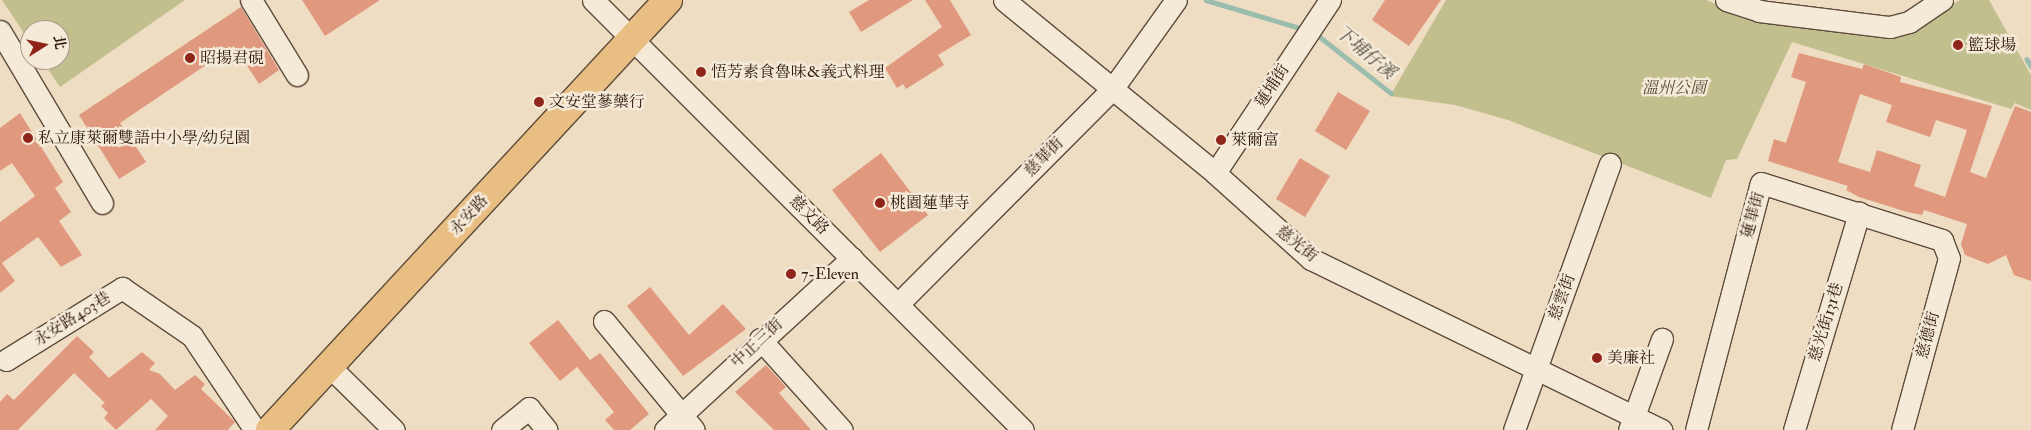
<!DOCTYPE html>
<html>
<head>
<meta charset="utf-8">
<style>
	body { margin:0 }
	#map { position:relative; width:2031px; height:430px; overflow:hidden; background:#efddc3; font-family:"IM FELL Double Pica","Noto Serif TC",serif }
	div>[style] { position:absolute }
	.green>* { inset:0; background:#c1bf8e }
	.stream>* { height:4.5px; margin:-2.25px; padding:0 2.25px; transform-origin:2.25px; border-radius:2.25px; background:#9bbdad }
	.building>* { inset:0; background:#e0987e }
	.roads { filter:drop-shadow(1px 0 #5e4c3b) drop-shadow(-1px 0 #5e4c3b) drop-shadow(0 1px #5e4c3b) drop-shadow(0 -1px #5e4c3b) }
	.minor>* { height:21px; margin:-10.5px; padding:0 10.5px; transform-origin:10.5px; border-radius:10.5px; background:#f5e9d8 }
	.major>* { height:28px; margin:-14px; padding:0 14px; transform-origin:14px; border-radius:14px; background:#e8be82 }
	.dots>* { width:14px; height:14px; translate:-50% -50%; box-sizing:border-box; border:2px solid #f5e9d8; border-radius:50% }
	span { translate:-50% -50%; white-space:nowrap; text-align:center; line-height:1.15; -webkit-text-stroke:5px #f5e9d8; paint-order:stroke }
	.poi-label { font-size:16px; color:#2d1b0e }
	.left { translate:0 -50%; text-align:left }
	.street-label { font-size:16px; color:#2d1b0e }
	.park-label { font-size:16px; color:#594c34; font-style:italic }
	.water-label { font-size:18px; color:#4e4c3e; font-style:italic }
	.north { position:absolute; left:20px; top:20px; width:50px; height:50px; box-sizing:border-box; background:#f5e9d8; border:1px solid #a59787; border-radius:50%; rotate:80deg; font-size:14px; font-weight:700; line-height:20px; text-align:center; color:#2d1b0e }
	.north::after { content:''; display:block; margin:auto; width:18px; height:22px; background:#8f2418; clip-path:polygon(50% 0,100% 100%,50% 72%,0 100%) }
</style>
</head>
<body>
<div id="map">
	<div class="green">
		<div style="clip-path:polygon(2px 0,185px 0,60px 87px,42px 60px,60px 60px,60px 30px,30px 30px,30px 42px)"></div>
		<div style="clip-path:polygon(1446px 0,1706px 0,1756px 21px,1883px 36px,1911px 30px,1960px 0,1989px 0,2031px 75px,2031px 110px,2015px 103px,2011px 109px,1792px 42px,1737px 159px,1726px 160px,1711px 198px,1508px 120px,1455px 105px,1390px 96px)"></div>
	</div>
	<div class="stream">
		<div style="left:1206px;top:0;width:101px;rotate:16.6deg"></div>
		<div style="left:1315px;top:33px;width:97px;rotate:38.3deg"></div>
		<div style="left:2027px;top:59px;width:8px;rotate:60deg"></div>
	</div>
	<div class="building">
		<div style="clip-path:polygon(302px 0,380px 0,325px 36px)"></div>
		<div style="clip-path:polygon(869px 0,913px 0,861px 32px,849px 12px)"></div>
		<div style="clip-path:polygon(925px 0,950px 0,971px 35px,938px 55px,944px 65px,906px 89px,903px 84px,897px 88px,885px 68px,942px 27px)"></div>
		<div style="clip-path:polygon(1385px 0,1441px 0,1409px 46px,1372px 20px)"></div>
		<div style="clip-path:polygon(241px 7px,279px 70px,259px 84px,234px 46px,120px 123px,146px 162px,119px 179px,79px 115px)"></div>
		<div style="clip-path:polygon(evenodd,1799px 53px,1862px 69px,1864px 64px,1901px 77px,1900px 82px,1992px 106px,1970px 172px,1986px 178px,2015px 106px,2031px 112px,2031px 281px,2014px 275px,2006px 255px,1988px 264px,1965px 255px,1961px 244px,1967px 224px,1924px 210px,1922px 215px,1907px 212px,1859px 197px,1846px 190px,1848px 186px,1768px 161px,1774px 139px,1786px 143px,1806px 82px,1791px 77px,1799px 53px,1860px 94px,1892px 105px,1886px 122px,1930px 137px,1936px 120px,1967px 130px,1945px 197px,1914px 186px,1921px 165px,1892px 155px,1877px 150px,1870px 172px,1838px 162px,1860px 94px)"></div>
		<div style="clip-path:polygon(1338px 92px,1370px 111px,1346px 150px,1315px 131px)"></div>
		<div style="clip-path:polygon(20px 113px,63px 182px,55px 188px,71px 212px,59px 221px,82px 255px,61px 267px,38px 237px,2px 263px,15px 281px,0 293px,0 222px,35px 196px,12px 163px,0 171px,0 128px)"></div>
		<div style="clip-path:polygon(881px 153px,928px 215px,880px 252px,832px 190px)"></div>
		<div style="clip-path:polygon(1300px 158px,1330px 176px,1305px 217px,1276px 199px)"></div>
		<div style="clip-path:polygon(650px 287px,689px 335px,723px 304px,746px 329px,683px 376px,627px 306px)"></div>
		<div style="clip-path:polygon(558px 320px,590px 360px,600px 353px,649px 414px,630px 430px,614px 430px,605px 420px,614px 412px,577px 367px,560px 381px,529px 343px)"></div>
		<div style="clip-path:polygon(77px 336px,94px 352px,89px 357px,109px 378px,142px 352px,155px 363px,149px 370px,160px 374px,175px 390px,195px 375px,205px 384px,201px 389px,235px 422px,228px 430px,155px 430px,168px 416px,151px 399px,116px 430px,104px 418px,108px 413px,101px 406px,105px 403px,74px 373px,18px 430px,0 430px,0 402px,7px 394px,14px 400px)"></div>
		<div style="clip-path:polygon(766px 365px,786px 387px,779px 393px,811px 430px,774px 430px,735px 392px)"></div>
	</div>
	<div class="roads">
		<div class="minor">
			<div style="left:251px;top:0;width:88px;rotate:58.5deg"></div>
			<div style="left:593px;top:0;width:608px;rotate:45deg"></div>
			<div style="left:1004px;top:0;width:273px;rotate:39.3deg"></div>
			<div style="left:1215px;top:173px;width:129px;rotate:41.9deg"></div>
			<div style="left:1311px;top:259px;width:390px;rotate:26deg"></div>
			<div style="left:1726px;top:0;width:35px;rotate:18deg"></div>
			<div style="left:1759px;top:11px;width:132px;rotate:7deg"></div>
			<div style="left:1890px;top:27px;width:20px;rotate:-15deg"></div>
			<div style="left:1909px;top:22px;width:40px;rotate:-34deg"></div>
			<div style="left:0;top:31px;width:200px;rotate:59.3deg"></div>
			<div style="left:1215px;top:173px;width:208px;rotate:-56.4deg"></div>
			<div style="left:899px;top:303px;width:303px;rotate:-45.1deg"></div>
			<div style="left:1113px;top:88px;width:108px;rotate:-54.4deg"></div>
			<div style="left:604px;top:321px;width:141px;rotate:50.5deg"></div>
			<div style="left:760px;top:339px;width:122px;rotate:48deg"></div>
			<div style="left:6px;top:360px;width:137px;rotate:-31.8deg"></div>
			<div style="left:122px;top:288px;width:85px;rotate:34.4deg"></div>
			<div style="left:192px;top:336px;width:113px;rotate:56.2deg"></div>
			<div style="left:329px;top:366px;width:91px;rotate:44.6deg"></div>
			<div style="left:502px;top:430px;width:35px;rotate:-39deg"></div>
			<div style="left:529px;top:408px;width:28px;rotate:51deg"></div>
			<div style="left:665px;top:430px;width:254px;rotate:-42.6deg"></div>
			<div style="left:1514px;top:430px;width:283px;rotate:-70.2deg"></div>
			<div style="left:1629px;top:430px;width:97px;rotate:-70.1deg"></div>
			<div style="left:1696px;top:430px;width:255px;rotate:-75.3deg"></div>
			<div style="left:1761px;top:183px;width:190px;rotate:17.5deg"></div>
			<div style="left:1942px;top:240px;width:19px;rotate:69deg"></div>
			<div style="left:1949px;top:258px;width:178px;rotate:105.3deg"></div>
			<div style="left:1794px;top:430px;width:227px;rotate:-73.3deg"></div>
		</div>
		<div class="major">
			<div style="left:270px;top:430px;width:586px;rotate:-47.21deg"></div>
		</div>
	</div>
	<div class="dots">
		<div style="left:1958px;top:45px;background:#8f2418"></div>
		<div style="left:190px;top:58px;background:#8f2418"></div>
		<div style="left:701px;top:72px;background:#8f2418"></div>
		<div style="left:539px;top:102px;background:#8f2418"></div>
		<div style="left:28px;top:138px;background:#8f2418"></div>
		<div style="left:1221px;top:140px;background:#8f2418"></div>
		<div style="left:880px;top:203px;background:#8f2418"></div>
		<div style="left:791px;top:274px;background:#8f2418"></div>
		<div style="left:1597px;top:358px;background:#8f2418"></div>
	</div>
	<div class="poi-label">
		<span class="left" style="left:1968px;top:45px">籃球場</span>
		<span class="left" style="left:200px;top:58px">昭揚君硯</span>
		<span class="left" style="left:711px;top:72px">悟芳素食魯味&amp;義式料理</span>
		<span class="left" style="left:549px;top:102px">文安堂蔘藥行</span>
		<span class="left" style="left:38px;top:138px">私立康萊爾雙語中小學/幼兒園</span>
		<span class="left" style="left:1231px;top:140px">萊爾富</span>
		<span class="left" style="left:890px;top:203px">桃園蓮華寺</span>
		<span class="left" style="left:801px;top:274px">7-Eleven</span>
		<span class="left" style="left:1607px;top:358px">美廉社</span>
	</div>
	<div class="street-label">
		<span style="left:1272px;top:86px;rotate:-57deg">蓮埔街</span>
		<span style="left:1044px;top:157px;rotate:-45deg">慈華街</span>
		<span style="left:469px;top:215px;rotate:-47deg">永安路</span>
		<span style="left:809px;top:215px;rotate:45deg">慈文路</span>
		<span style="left:1753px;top:215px;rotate:-75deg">蓮華街</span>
		<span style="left:1297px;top:244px;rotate:39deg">慈光街</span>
		<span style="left:1562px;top:297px;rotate:-70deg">慈雲街</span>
		<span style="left:72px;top:319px;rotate:-32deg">永安路403巷</span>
		<span style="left:1826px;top:322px;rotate:-73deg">慈光街131巷</span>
		<span style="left:1928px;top:335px;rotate:-75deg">慈德街</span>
		<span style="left:757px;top:343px;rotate:-43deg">中正三街</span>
	</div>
	<div class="park-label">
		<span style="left:1674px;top:88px">溫州公園</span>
	</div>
	<div class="water-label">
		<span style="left:1365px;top:53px;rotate:40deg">下埔仔溪</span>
	</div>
	<div class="north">北</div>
</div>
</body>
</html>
